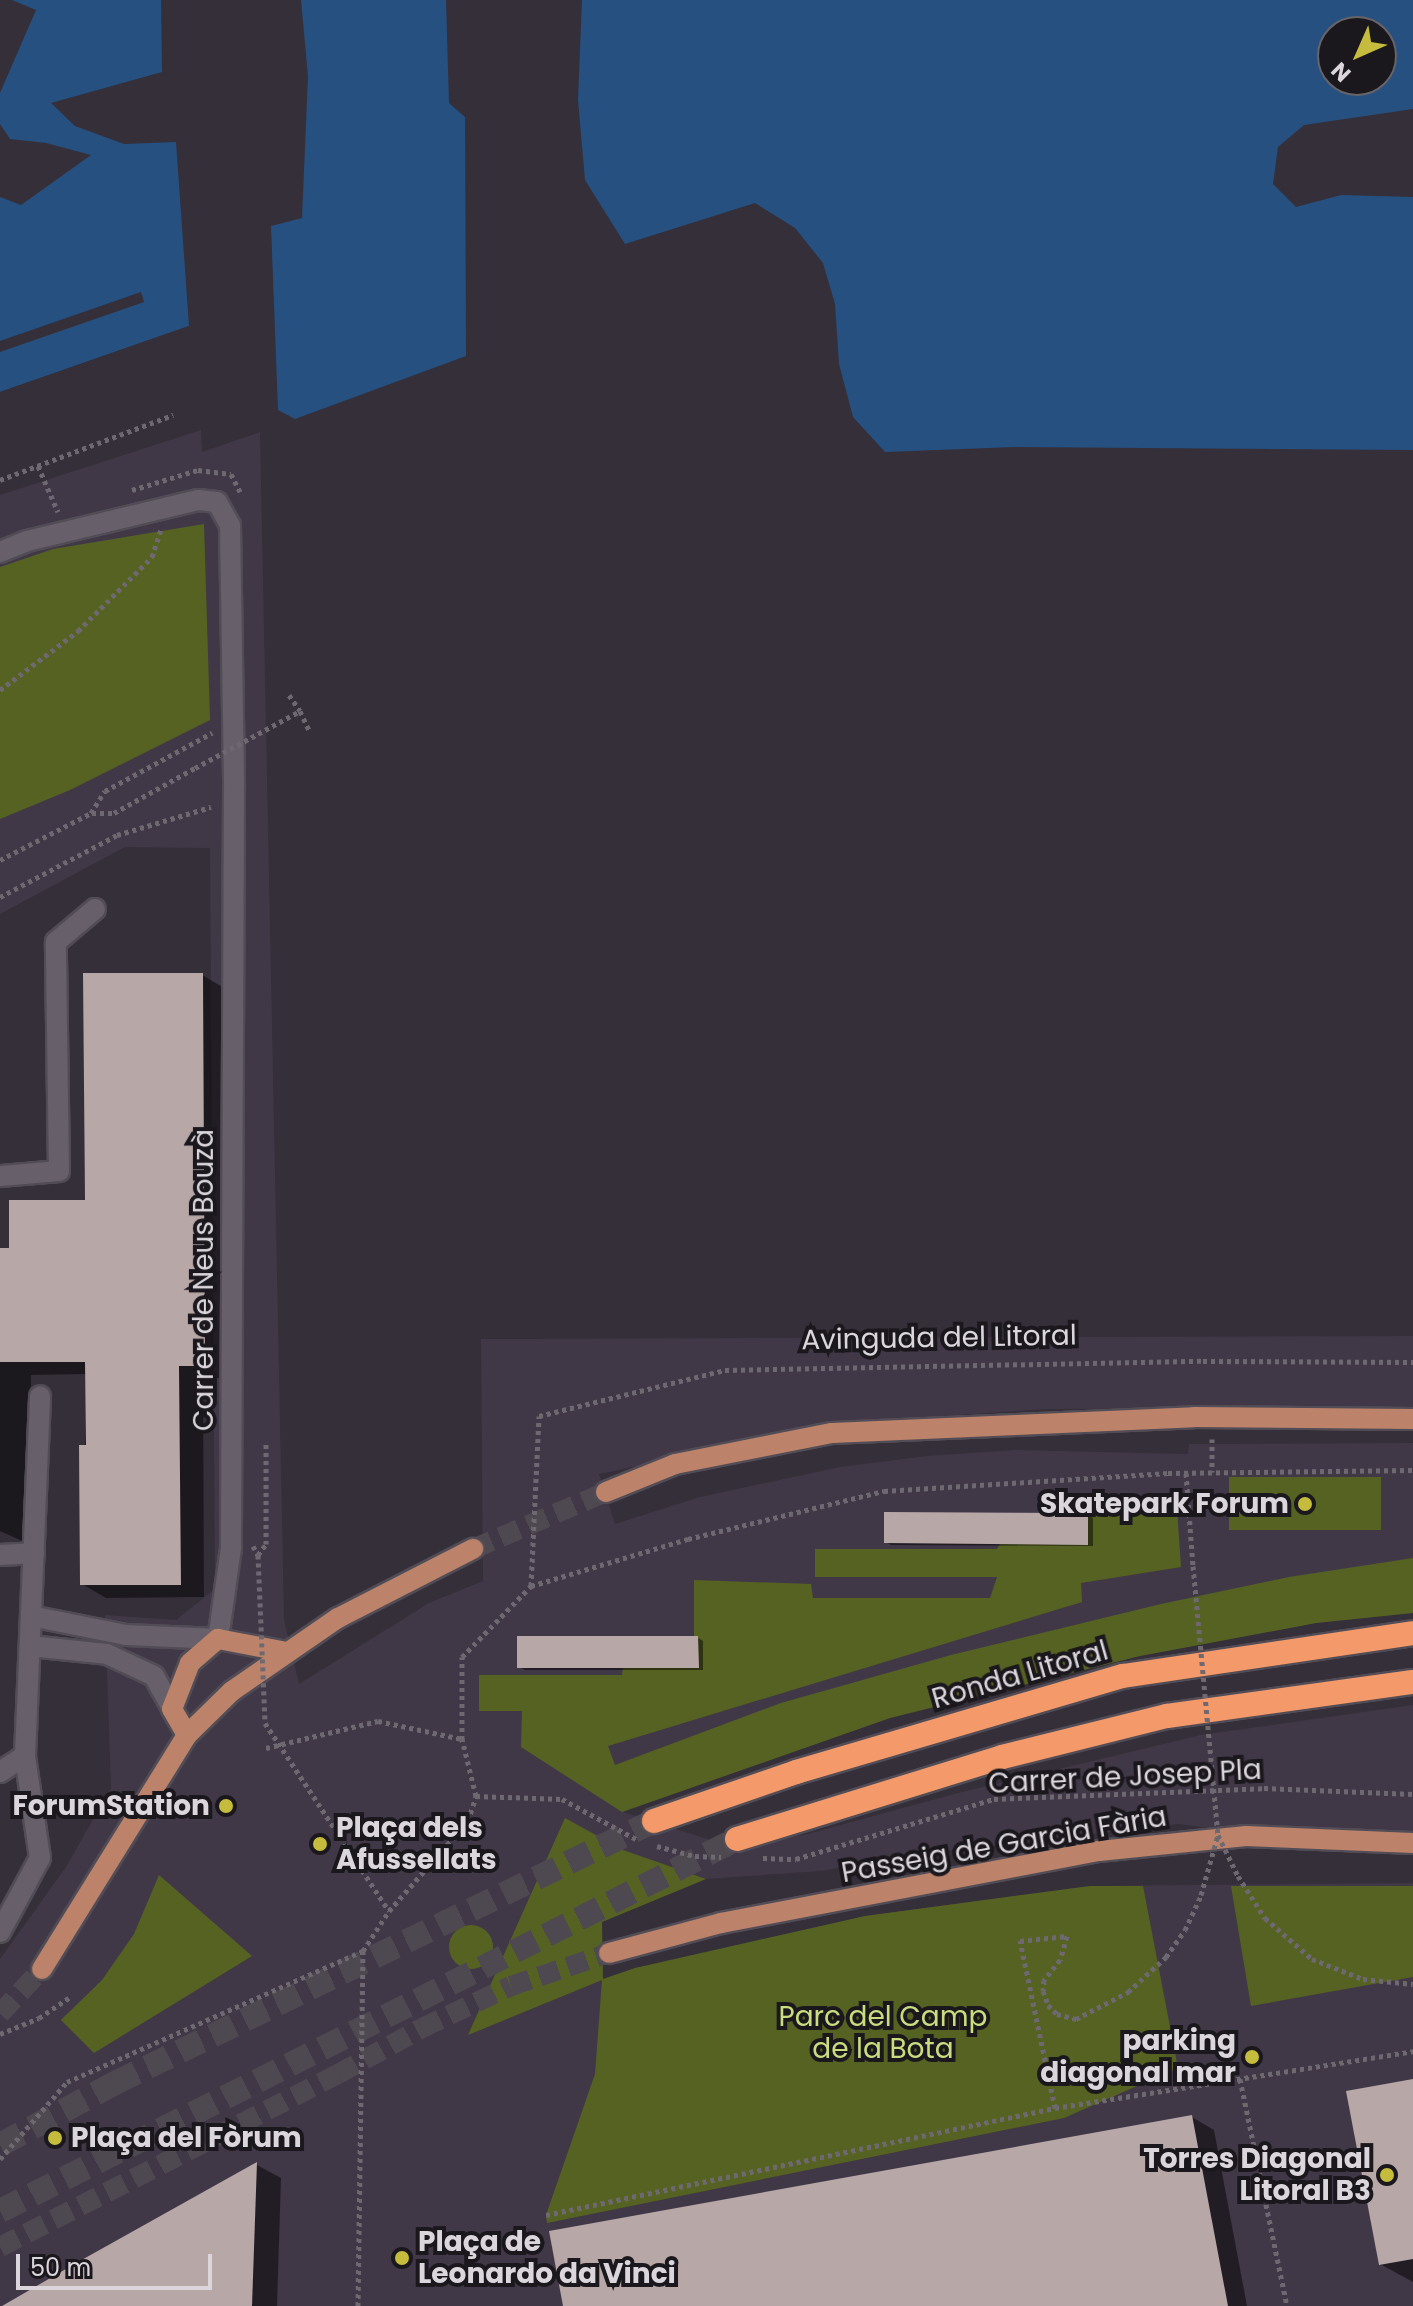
<!DOCTYPE html>
<html>
<head>
<meta charset="utf-8">
<style>
	body { margin:0 }
	#map { position:relative; width:1413px; height:2306px; overflow:hidden; background:#352f39; font-family:Poppins,sans-serif }
	div>[style] { position:absolute }
	.built>* { inset:0; background:#413847 }
	.green>* { inset:0; background:#566222 }
	.round { border-radius:50% }
	.water>* { inset:0; background:#26507f }
	.pier>* { inset:0; background:#352f39 }
	.shadow>* { inset:0; background:#0007 }
	.building>* { inset:0; background:#b7a7a6 }
	.major-tunnel>* { height:20px; margin-top:-10px; transform-origin:0; background:repeating-linear-gradient(90deg,#4e4851 0 20px,transparent 0 30px) }
	.highway-tunnel>* { height:24px; margin-top:-12px; transform-origin:0; background:repeating-linear-gradient(90deg,#4e4851 0 24px,transparent 0 36px) }
	.path>* { height:5px; margin-top:-2.5px; transform-origin:0; background:repeating-linear-gradient(90deg,#6e6971 0 4px,transparent 0 8px) }
	.roads { filter:drop-shadow(2px 0 #514c55) drop-shadow(-2px 0 #514c55) drop-shadow(0 2px #514c55) drop-shadow(0 -2px #514c55) }
	.minor>* { height:20px; margin:-10px; padding:0 10px; transform-origin:10px; border-radius:10px; background:#67606b }
	.major>* { height:20px; margin:-10px; padding:0 10px; transform-origin:10px; border-radius:10px; background:#bc836a }
	.highway>* { height:24px; margin:-12px; padding:0 12px; transform-origin:12px; border-radius:12px; background:#f49a6a }
	.path-bridge>* { height:5px; margin-top:-2.5px; transform-origin:0; background:repeating-linear-gradient(90deg,#6e6971 0 4px,transparent 0 8px) }
	.dots>* { width:22px; height:22px; translate:-50% -50%; box-sizing:border-box; border:4px solid #1b181d; border-radius:50% }
	span { translate:-50% -50%; white-space:nowrap; text-align:center; line-height:1.15; -webkit-text-stroke:8px #1b181d; paint-order:stroke }
	.street-label { font-size:28px; color:#dad6dc }
	.poi-label { font-size:28px; color:#dad6dc; font-weight:700 }
	.right { translate:-100% -50%; text-align:right }
	.left { translate:0 -50%; text-align:left }
	.park-label { font-size:28px; color:#cadd7e }
	.north { position:absolute; left:1317px; top:16px; width:80px; height:80px; box-sizing:border-box; background:#1b181d; border:2px solid #676469; border-radius:50%; rotate:225deg; font-size:22px; font-weight:700; line-height:32px; text-align:center; color:#dad6dc }
	.north::after { content:''; display:block; margin:auto; width:28px; height:36px; background:#c5bc3d; clip-path:polygon(50% 0,100% 100%,50% 72%,0 100%) }
	.scale { position:absolute; left:16px; top:2254px; width:196px; height:36px; box-sizing:border-box; border:4px solid #dad6dc; border-top:0; padding-left:10px; font-size:24px; line-height:28px; white-space:nowrap; color:#dad6dc; -webkit-text-stroke:6px #1b181d; paint-order:stroke }
</style>
</head>
<body>
<div id="map">
	<div class="built">
		<div style="clip-path:polygon(201px 430px,202px 452px,260px 432px,284px 1620px,299px 1684px,429px 1603px,483px 1581px,481px 1339px,1413px 1336px,1413px 1408px,1049px 1409px,852px 1422px,599px 1474px,615px 1524px,700px 1497px,840px 1467px,927px 1456px,1015px 1450px,1188px 1454px,1189px 1444px,1413px 1443px,1413px 1613px,1316px 1623px,1140px 1656px,890px 1718px,623px 1812px,707px 1839px,759px 1841px,804px 1835px,958px 1793px,1201px 1735px,1413px 1705px,1413px 1831px,1225px 1830px,1178px 1824px,892px 1857px,821px 1871px,706px 1879px,602px 1922px,602px 1979px,865px 1916px,1090px 1886px,1413px 1883px,1413px 2306px,0 2306px,0 1959px,66px 1867px,111px 1788px,105px 1615px,176px 1620px,215px 1589px,210px 848px,125px 847px,0 914px,0 495px)"></div>
	</div>
	<div class="green">
		<div style="clip-path:polygon(204px 524px,210px 720px,70px 790px,0 819px,0 567px,53px 549px)"></div>
		<div style="clip-path:polygon(1229px 1477px,1381px 1477px,1381px 1530px,1229px 1530px)"></div>
		<div style="clip-path:polygon(1177px 1509px,1181px 1567px,1081px 1583px,1082px 1602px,608px 1746px,615px 1765px,781px 1703px,951px 1655px,1161px 1604px,1289px 1577px,1413px 1558px,1413px 1613px,1316px 1623px,1140px 1656px,890px 1718px,622px 1812px,521px 1747px,522px 1711px,479px 1711px,479px 1675px,622px 1675px,623px 1668px,698px 1668px,698px 1637px,694px 1636px,694px 1580px,811px 1584px,813px 1598px,990px 1598px,997px 1577px,815px 1577px,815px 1549px,997px 1549px,1000px 1544px,1088px 1544px,1088px 1513px)"></div>
		<div style="clip-path:polygon(565px 1818px,623px 1850px,706px 1879px,602px 1922px,603px 1979px,635px 1968px,865px 1916px,1090px 1886px,1143px 1886px,1178px 2068px,1064px 2118px,547px 2223px,546px 2215px,595px 2074px,602px 1980px,468px 2035px)"></div>
		<div style="clip-path:polygon(159px 1875px,252px 1956px,94px 2053px,61px 2020px,102px 1980px,134px 1934px)"></div>
		<div style="clip-path:polygon(1231px 1886px,1413px 1886px,1413px 1977px,1251px 2006px)"></div>
		<div class="round" style="left:449px;top:1925px;width:44px;height:44px"></div>
	</div>
	<div class="water">
		<div style="clip-path:polygon(12px 0,161px 0,162px 72px,51px 103px,75px 126px,124px 144px,176px 142px,189px 326px,0 392px,0 197px,21px 205px,91px 155px,46px 143px,10px 139px,0 124px,0 93px,36px 10px)"></div>
		<div style="clip-path:polygon(301px 0,446px 0,449px 103px,465px 117px,466px 356px,295px 419px,278px 410px,271px 226px,302px 218px,308px 76px)"></div>
		<div style="clip-path:polygon(evenodd,582px 0,1413px 0,1413px 109px,1304px 125px,1278px 147px,1273px 184px,1296px 207px,1341px 195px,1413px 197px,1413px 450px,1014px 447px,885px 452px,853px 417px,839px 364px,835px 304px,823px 263px,795px 228px,755px 203px,625px 244px,585px 180px,578px 100px,582px 0,1333px 32px,1381px 32px,1381px 80px,1333px 80px,1333px 32px)"></div>
	</div>
	<div class="pier">
		<div style="clip-path:polygon(141px 292px,144px 302px,0 352px,0 341px)"></div>
		<div style="clip-path:polygon(189px 326px,190px 330px,0 396px,0 392px)"></div>
	</div>
	<div class="shadow">
		<div style="clip-path:polygon(202px 975px,226px 989px,228px 1378px,203px 1378px,204px 1597px,106px 1598px,82px 1584px,87px 1374px,31px 1375px,29px 1544px,0 1531px,0 1250px,11px 1250px,87px 1202px)"></div>
		<div style="clip-path:polygon(1087px 1515px,1093px 1518px,1093px 1546px,891px 1545px,886px 1542px)"></div>
		<div style="clip-path:polygon(698px 1638px,703px 1641px,703px 1670px,525px 1670px,519px 1667px)"></div>
		<div style="clip-path:polygon(1413px 2081px,1413px 2282px,1380px 2264px)"></div>
		<div style="clip-path:polygon(1192px 2117px,1214px 2130px,1247px 2306px,565px 2306px)"></div>
		<div style="clip-path:polygon(257px 2165px,281px 2178px,277px 2306px,3px 2306px)"></div>
	</div>
	<div class="building">
		<div style="clip-path:polygon(83px 973px,203px 973px,205px 1366px,179px 1366px,181px 1585px,80px 1585px,79px 1445px,86px 1445px,85px 1362px,0 1362px,0 1248px,9px 1248px,9px 1200px,85px 1200px)"></div>
		<div style="clip-path:polygon(884px 1512px,1088px 1513px,1088px 1545px,884px 1543px)"></div>
		<div style="clip-path:polygon(517px 1636px,698px 1636px,699px 1668px,517px 1668px)"></div>
		<div style="clip-path:polygon(1413px 2079px,1413px 2259px,1379px 2265px,1346px 2091px)"></div>
		<div style="clip-path:polygon(1192px 2115px,1228px 2306px,563px 2306px,549px 2231px)"></div>
		<div style="clip-path:polygon(257px 2162px,252px 2306px,2px 2306px,78px 2262px)"></div>
	</div>
	<div class="major-tunnel">
		<div style="left:473px;top:1549px;width:145px;rotate:-23.2deg"></div>
		<div style="left:0;top:2014px;width:62px;rotate:-47deg"></div>
		<div style="left:0;top:2247px;width:380px;rotate:-27.1deg"></div>
		<div style="left:338px;top:2074px;width:96px;rotate:-28.7deg"></div>
		<div style="left:422px;top:2028px;width:98px;rotate:-25.3deg"></div>
		<div style="left:511px;top:1986px;width:103px;rotate:-18.6deg"></div>
	</div>
	<div class="highway-tunnel">
		<div style="left:0;top:2145px;width:131px;rotate:-28.3deg"></div>
		<div style="left:115px;top:2083px;width:599px;rotate:-25.92deg"></div>
		<div style="left:0;top:2211px;width:826px;rotate:-26.78deg"></div>
	</div>
	<div class="path">
		<div style="left:38px;top:466px;width:50px;rotate:66.5deg"></div>
		<div style="left:0;top:480px;width:185px;rotate:-20.6deg"></div>
		<div style="left:132px;top:490px;width:69px;rotate:-16.9deg"></div>
		<div style="left:198px;top:470px;width:33px;rotate:7deg"></div>
		<div style="left:231px;top:474px;width:20px;rotate:63deg"></div>
		<div style="left:0;top:690px;width:98px;rotate:-37.1deg"></div>
		<div style="left:78px;top:631px;width:105px;rotate:-45deg"></div>
		<div style="left:152px;top:557px;width:28px;rotate:-72deg"></div>
		<div style="left:289px;top:695px;width:19px;rotate:55deg"></div>
		<div style="left:92px;top:813px;width:22px"></div>
		<div style="left:114px;top:813px;width:93px;rotate:-29.1deg"></div>
		<div style="left:0;top:860px;width:102px;rotate:-27.3deg"></div>
		<div style="left:91px;top:813px;width:26px;rotate:-58deg"></div>
		<div style="left:105px;top:791px;width:122px;rotate:-28.5deg"></div>
		<div style="left:0;top:897px;width:132px;rotate:-27.9deg"></div>
		<div style="left:117px;top:835px;width:98px;rotate:-16.6deg"></div>
		<div style="left:1212px;top:1439px;width:33px;rotate:90deg"></div>
		<div style="left:1186px;top:1473px;width:93px;rotate:85.7deg"></div>
		<div style="left:253px;top:1546px;width:10px;rotate:61deg"></div>
		<div style="left:258px;top:1555px;width:14px;rotate:-54deg"></div>
		<div style="left:266px;top:1544px;width:100px;rotate:-90deg"></div>
		<div style="left:531px;top:1586px;width:164px;rotate:-16.7deg"></div>
		<div style="left:688px;top:1539px;width:202px;rotate:-13.8deg"></div>
		<div style="left:884px;top:1491px;width:285px;rotate:-3.6deg"></div>
		<div style="left:1168px;top:1473px;width:245px;rotate:-0.7deg"></div>
		<div style="left:265px;top:1723px;width:225px;rotate:56.6deg"></div>
		<div style="left:266px;top:1748px;width:115px;rotate:-13.6deg"></div>
		<div style="left:378px;top:1721px;width:86px;rotate:12.1deg"></div>
		<div style="left:476px;top:1796px;width:86px;rotate:2deg"></div>
		<div style="left:562px;top:1799px;width:84px;rotate:28.4deg"></div>
		<div style="left:657px;top:1846px;width:39px;rotate:15deg"></div>
		<div style="left:695px;top:1856px;width:26px;rotate:2deg"></div>
		<div style="left:763px;top:1858px;width:33px;rotate:2deg"></div>
		<div style="left:796px;top:1859px;width:207px;rotate:-16.9deg"></div>
		<div style="left:994px;top:1799px;width:270px;rotate:-2.3deg"></div>
		<div style="left:1264px;top:1788px;width:149px;rotate:2.3deg"></div>
		<div style="left:0;top:2034px;width:42px;rotate:-22.3deg"></div>
		<div style="left:39px;top:2018px;width:36px;rotate:-34deg"></div>
		<div style="left:1240px;top:2079px;width:232px;rotate:78.3deg"></div>
		<div style="left:1055px;top:2108px;width:363px;rotate:-9deg"></div>
		<div style="left:0;top:2159px;width:102px;rotate:-49deg"></div>
		<div style="left:67px;top:2082px;width:324px;rotate:-23.9deg"></div>
		<div style="left:546px;top:2215px;width:520px;rotate:-11.87deg"></div>
		<div style="left:1055px;top:2108px;width:171px;rotate:-101.8deg"></div>
		<div style="left:1020px;top:1941px;width:47px;rotate:-6.1deg"></div>
		<div style="left:1067px;top:1936px;width:25px;rotate:106deg"></div>
		<div style="left:358px;top:2306px;width:355px;rotate:-89.2deg"></div>
		<div style="left:363px;top:1951px;width:48px;rotate:-57deg"></div>
		<div style="left:389px;top:1911px;width:120px;rotate:-48.7deg"></div>
		<div style="left:468px;top:1821px;width:26px;rotate:-72deg"></div>
		<div style="left:476px;top:1796px;width:59px;rotate:-103.8deg"></div>
		<div style="left:462px;top:1739px;width:82px;rotate:-90deg"></div>
		<div style="left:462px;top:1657px;width:99px;rotate:-45.8deg"></div>
		<div style="left:531px;top:1586px;width:170px;rotate:-87.3deg"></div>
		<div style="left:539px;top:1416px;width:192px;rotate:-13.9deg"></div>
		<div style="left:725px;top:1370px;width:478px;rotate:-1.1deg"></div>
		<div style="left:1203px;top:1361px;width:210px;rotate:0.3deg"></div>
	</div>
	<div class="roads">
		<div class="minor">
			<div style="left:0;top:552px;width:29px;rotate:-22deg"></div>
			<div style="left:27px;top:541px;width:176px;rotate:-13.5deg"></div>
			<div style="left:198px;top:500px;width:19px;rotate:6deg"></div>
			<div style="left:217px;top:502px;width:26px;rotate:61deg"></div>
			<div style="left:230px;top:525px;width:263px;rotate:89.1deg"></div>
			<div style="left:234px;top:788px;width:760px;rotate:90.23deg"></div>
			<div style="left:231px;top:1548px;width:92px;rotate:98.1deg"></div>
			<div style="left:218px;top:1639px;width:92px;rotate:-177.5deg"></div>
			<div style="left:126px;top:1635px;width:97px;rotate:-168.7deg"></div>
			<div style="left:0;top:1176px;width:59px;rotate:-4.8deg"></div>
			<div style="left:59px;top:1171px;width:229px;rotate:-90.8deg"></div>
			<div style="left:56px;top:942px;width:51px;rotate:-40.2deg"></div>
			<div style="left:0;top:1555px;width:34px;rotate:-3deg"></div>
			<div style="left:30px;top:1646px;width:77px;rotate:5.9deg"></div>
			<div style="left:107px;top:1654px;width:52px;rotate:25.1deg"></div>
			<div style="left:154px;top:1676px;width:38px;rotate:61deg"></div>
			<div style="left:0;top:1772px;width:30px;rotate:-33deg"></div>
			<div style="left:0;top:1932px;width:84px;rotate:-61.6deg"></div>
			<div style="left:40px;top:1858px;width:103px;rotate:-98.4deg"></div>
			<div style="left:25px;top:1756px;width:360px;rotate:-87.6deg"></div>
		</div>
		<div class="major">
			<div style="left:606px;top:1492px;width:74px;rotate:-22.1deg"></div>
			<div style="left:675px;top:1464px;width:160px;rotate:-11.2deg"></div>
			<div style="left:832px;top:1433px;width:362px;rotate:-2.5deg"></div>
			<div style="left:1194px;top:1417px;width:219px;rotate:0.5deg"></div>
			<div style="left:187px;top:1735px;width:30px;rotate:-120deg"></div>
			<div style="left:172px;top:1709px;width:49px;rotate:-68.6deg"></div>
			<div style="left:190px;top:1663px;width:37px;rotate:-41deg"></div>
			<div style="left:218px;top:1639px;width:69px;rotate:10.8deg"></div>
			<div style="left:609px;top:1953px;width:116px;rotate:-15deg"></div>
			<div style="left:721px;top:1923px;width:385px;rotate:-10.8deg"></div>
			<div style="left:1099px;top:1851px;width:148px;rotate:-5.8deg"></div>
			<div style="left:1246px;top:1836px;width:167px;rotate:2.4deg"></div>
			<div style="left:42px;top:1969px;width:275px;rotate:-58.2deg"></div>
			<div style="left:187px;top:1735px;width:63px;rotate:-44.4deg"></div>
			<div style="left:232px;top:1691px;width:129px;rotate:-34.6deg"></div>
			<div style="left:338px;top:1618px;width:152px;rotate:-27.1deg"></div>
		</div>
		<div class="highway">
			<div style="left:654px;top:1821px;width:150px;rotate:-19deg"></div>
			<div style="left:796px;top:1772px;width:341px;rotate:-16.4deg"></div>
			<div style="left:1123px;top:1676px;width:293px;rotate:-8.4deg"></div>
			<div style="left:737px;top:1839px;width:277px;rotate:-17.2deg"></div>
			<div style="left:1002px;top:1757px;width:170px;rotate:-14deg"></div>
			<div style="left:1167px;top:1716px;width:248px;rotate:-7.9deg"></div>
		</div>
	</div>
	<div class="path-bridge">
		<div style="left:195px;top:768px;width:119px;rotate:-28.5deg"></div>
		<div style="left:300px;top:711px;width:21px;rotate:65deg"></div>
		<div style="left:258px;top:1555px;width:168px;rotate:87.6deg"></div>
		<div style="left:1193px;top:1566px;width:270px;rotate:84.7deg"></div>
		<div style="left:1218px;top:1835px;width:46px;rotate:64deg"></div>
		<div style="left:1238px;top:1876px;width:50px;rotate:57.3deg"></div>
		<div style="left:1265px;top:1918px;width:62px;rotate:41.1deg"></div>
		<div style="left:1312px;top:1959px;width:55px;rotate:21.4deg"></div>
		<div style="left:1363px;top:1979px;width:50px;rotate:5.7deg"></div>
		<div style="left:1060px;top:1960px;width:26px;rotate:129deg"></div>
		<div style="left:1044px;top:1980px;width:11px;rotate:95deg"></div>
		<div style="left:1043px;top:1991px;width:15px;rotate:70deg"></div>
		<div style="left:1048px;top:2005px;width:13px;rotate:45deg"></div>
		<div style="left:1057px;top:2014px;width:20px;rotate:15deg"></div>
		<div style="left:1076px;top:2019px;width:59px;rotate:-27.4deg"></div>
		<div style="left:1128px;top:1992px;width:52px;rotate:-42.6deg"></div>
		<div style="left:1166px;top:1957px;width:33px;rotate:-55deg"></div>
		<div style="left:1185px;top:1930px;width:38px;rotate:-65deg"></div>
		<div style="left:1201px;top:1895px;width:62px;rotate:-74.2deg"></div>
	</div>
	<div class="dots">
		<div style="left:1305px;top:1504px;background:#c5bc3d"></div>
		<div style="left:226px;top:1806px;background:#c5bc3d"></div>
		<div style="left:320px;top:1844px;background:#c5bc3d"></div>
		<div style="left:1252px;top:2057px;background:#c5bc3d"></div>
		<div style="left:55px;top:2138px;background:#c5bc3d"></div>
		<div style="left:1387px;top:2175px;background:#c5bc3d"></div>
		<div style="left:402px;top:2258px;background:#c5bc3d"></div>
	</div>
	<div class="street-label">
		<span style="left:204px;top:1280px;rotate:-90deg">Carrer de Neus Bouzà</span>
		<span style="left:939px;top:1338px;rotate:-1deg">Avinguda del Litoral</span>
		<span style="left:1020px;top:1675px;rotate:-16deg">Ronda Litoral</span>
		<span style="left:1125px;top:1777px;rotate:-3deg">Carrer de Josep Pla</span>
		<span style="left:1004px;top:1845px;rotate:-10deg">Passeig de Garcia Fària</span>
	</div>
	<div class="poi-label">
		<span class="right" style="left:1289px;top:1504px">Skatepark Forum</span>
		<span class="right" style="left:210px;top:1806px">ForumStation</span>
		<span class="left" style="left:336px;top:1844px">Plaça dels<br>Afussellats</span>
		<span class="right" style="left:1236px;top:2057px">parking<br>diagonal mar</span>
		<span class="left" style="left:71px;top:2138px">Plaça del Fòrum</span>
		<span class="right" style="left:1371px;top:2175px">Torres Diagonal<br>Litoral B3</span>
		<span class="left" style="left:418px;top:2258px">Plaça de<br>Leonardo da Vinci</span>
	</div>
	<div class="park-label">
		<span style="left:883px;top:2033px">Parc del Camp<br>de la Bota</span>
	</div>
	<div class="north">N</div>
	<div class="scale">50 m</div>
</div>
</body>
</html>
